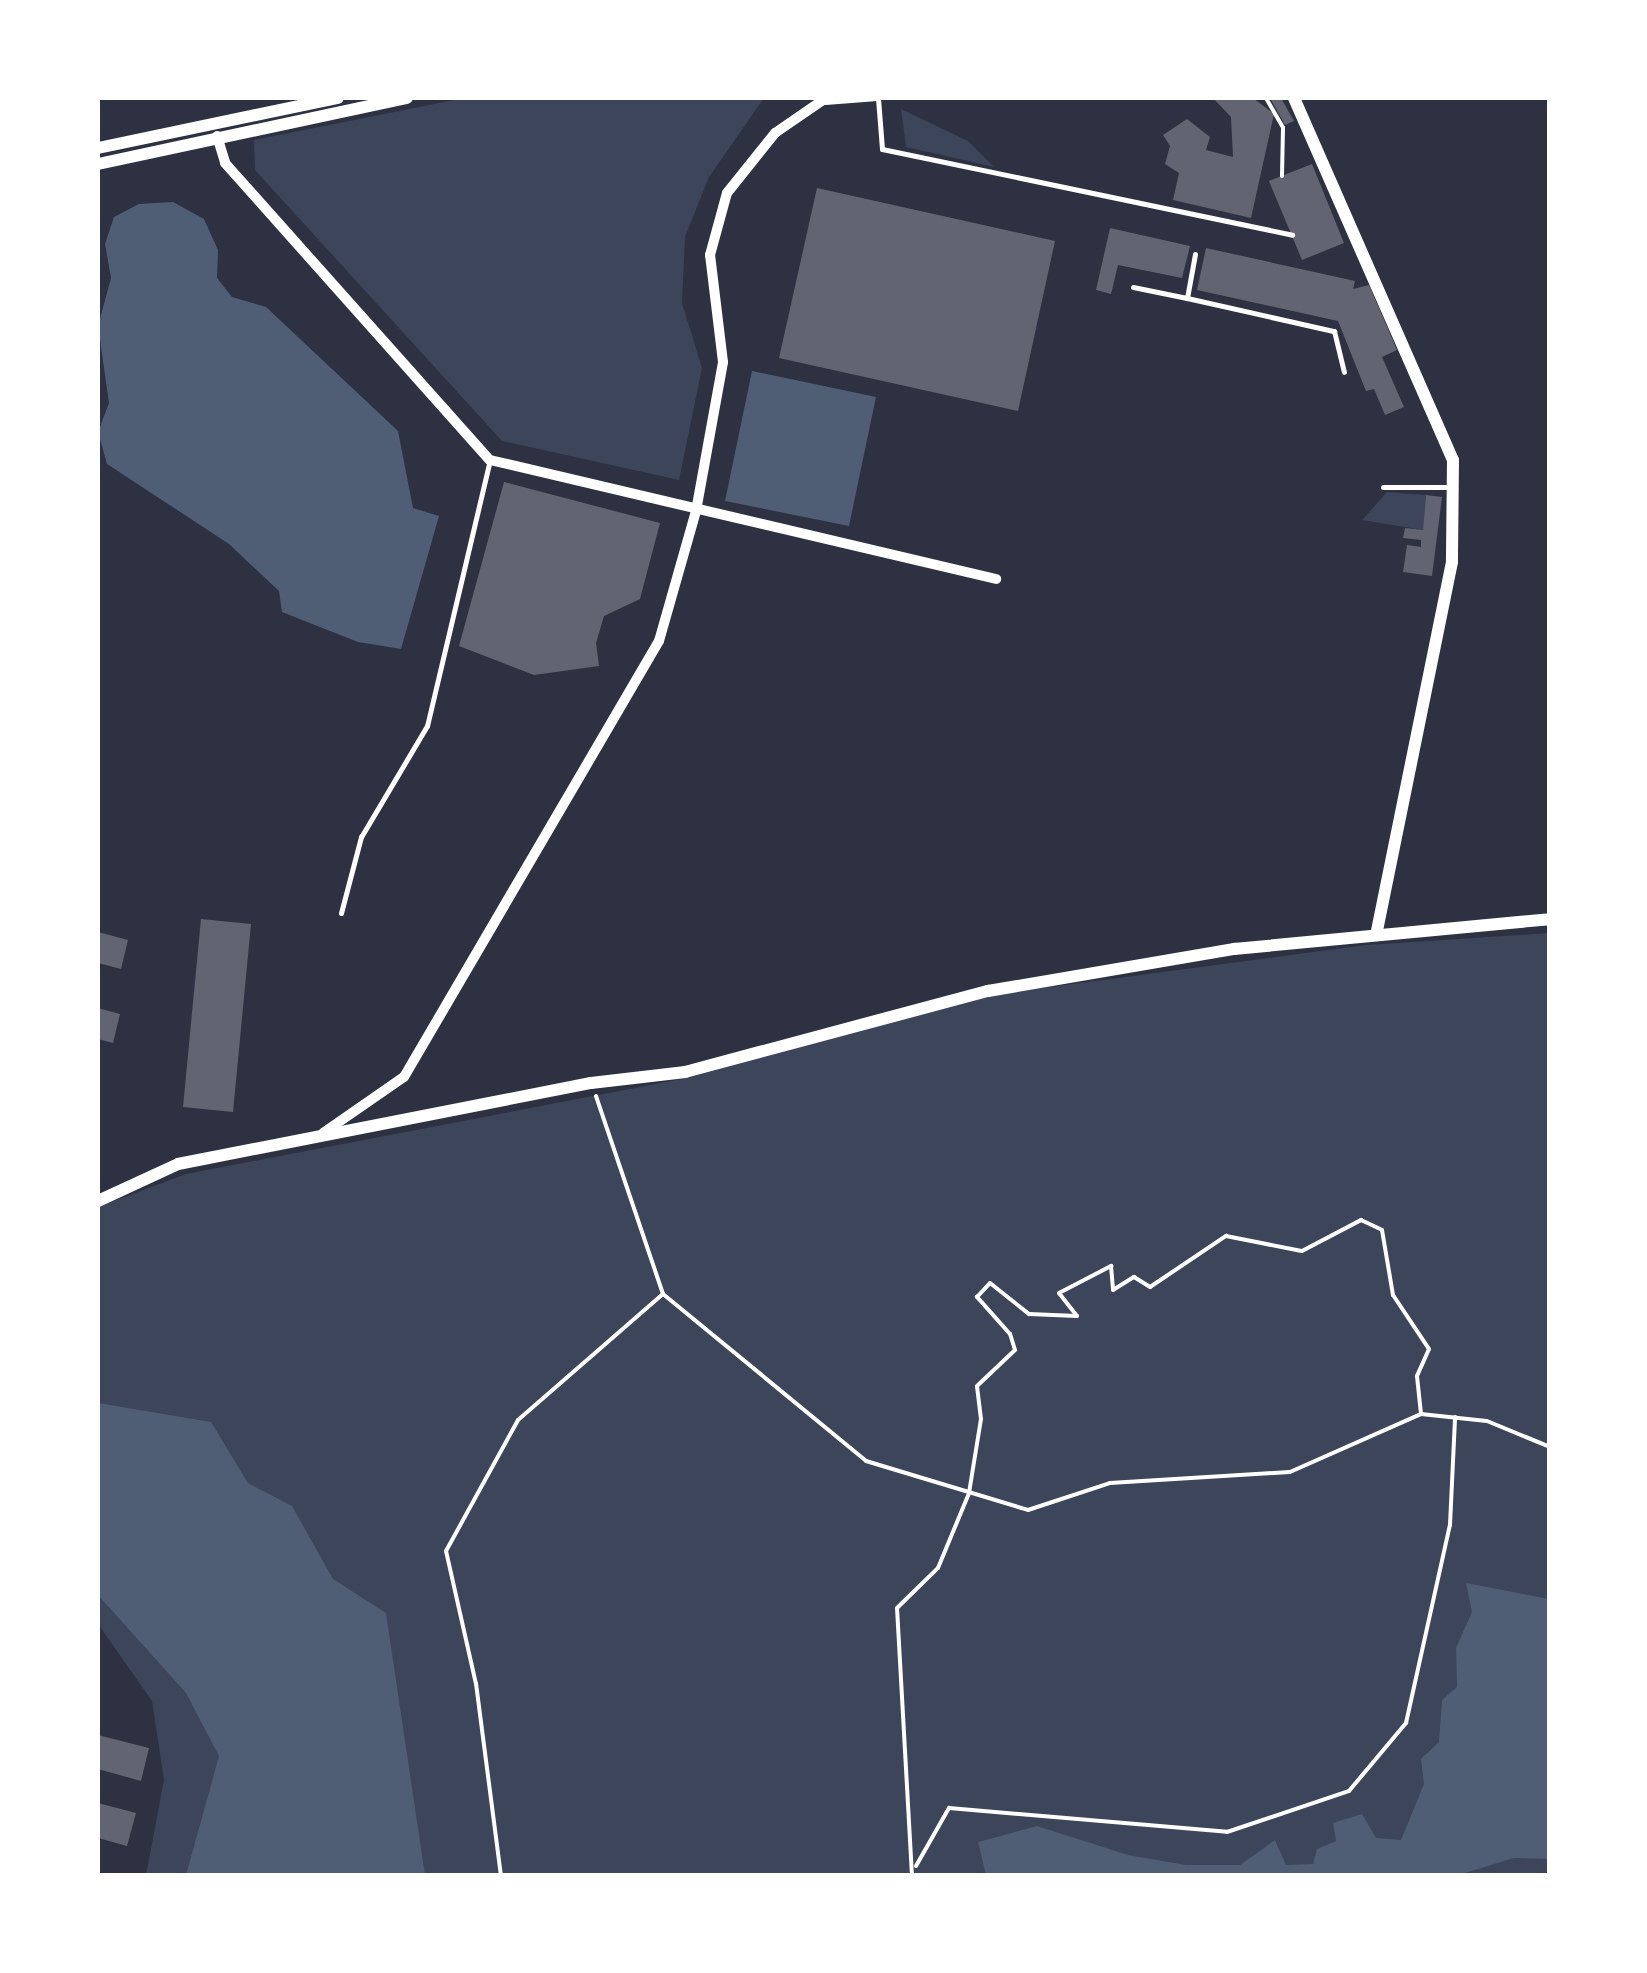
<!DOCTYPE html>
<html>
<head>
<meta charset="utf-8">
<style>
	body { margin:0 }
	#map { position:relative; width:1647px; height:1973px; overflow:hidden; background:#2d3142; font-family:"Golos Text",sans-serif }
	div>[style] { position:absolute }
	.green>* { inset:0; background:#3c4559 }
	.water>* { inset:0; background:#4f5d75 }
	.building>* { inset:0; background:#626471 }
	.path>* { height:4px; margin:-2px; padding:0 2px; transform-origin:2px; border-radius:2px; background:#fff }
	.service>* { height:5px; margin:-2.5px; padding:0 2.5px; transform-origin:2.5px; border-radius:2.5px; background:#fff }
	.minor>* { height:10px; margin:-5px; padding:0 5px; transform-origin:5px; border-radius:5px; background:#fff }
	.tertiary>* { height:12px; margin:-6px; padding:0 6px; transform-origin:6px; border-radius:6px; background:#fff }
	span { translate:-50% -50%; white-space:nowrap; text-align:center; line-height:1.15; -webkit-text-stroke:8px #fff; paint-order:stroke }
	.frame { position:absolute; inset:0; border:100px solid #fff; pointer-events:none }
</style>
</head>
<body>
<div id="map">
	<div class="green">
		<div style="clip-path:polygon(464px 98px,764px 98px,709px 177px,685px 237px,682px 303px,702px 368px,679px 480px,502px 441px,255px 170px,254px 140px)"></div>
		<div style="clip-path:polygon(901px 109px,968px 141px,994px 167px,906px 147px)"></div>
		<div style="clip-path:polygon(1387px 492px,1426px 495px,1423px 530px,1362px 520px)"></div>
		<div style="clip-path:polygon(1549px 933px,1549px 1875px,146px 1875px,164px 1780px,152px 1701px,98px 1624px,98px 1207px,186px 1174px,687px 1078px,989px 995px,1366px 945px)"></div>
	</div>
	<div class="water">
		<div style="clip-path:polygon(173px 202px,204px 219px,218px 250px,217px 278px,232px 297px,266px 307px,398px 431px,413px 508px,439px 516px,401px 649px,358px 642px,282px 612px,279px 591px,229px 544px,107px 464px,98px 432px,109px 403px,98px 326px,111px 278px,105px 244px,114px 217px,139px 204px)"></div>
		<div style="clip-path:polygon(752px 371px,876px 397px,849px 526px,725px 501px)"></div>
		<div style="clip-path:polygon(98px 1403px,211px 1422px,248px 1483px,292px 1506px,333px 1579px,386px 1613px,425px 1875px,186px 1875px,219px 1756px,186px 1693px,98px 1595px)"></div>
		<div style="clip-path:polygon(1466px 1583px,1549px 1599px,1549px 1859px,1514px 1858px,1455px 1876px,986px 1875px,978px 1842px,1037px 1826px,1128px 1855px,1186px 1865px,1240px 1865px,1275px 1840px,1286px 1865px,1313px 1864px,1317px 1849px,1336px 1841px,1333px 1823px,1362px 1814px,1376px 1838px,1401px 1840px,1424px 1784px,1421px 1759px,1439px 1742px,1442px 1700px,1457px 1687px,1456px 1648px,1472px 1612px)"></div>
	</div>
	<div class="building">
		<div style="clip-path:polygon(1213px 98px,1253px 98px,1274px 114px,1251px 218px,1173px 200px,1179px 173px,1165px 164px,1170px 146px,1163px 135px,1187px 119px,1210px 137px,1206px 150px,1233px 157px,1231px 117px)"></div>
		<div style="clip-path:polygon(1270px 98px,1281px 98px,1294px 121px,1285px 125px)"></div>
		<div style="clip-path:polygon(1312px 164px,1344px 243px,1302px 260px,1269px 181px)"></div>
		<div style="clip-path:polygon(817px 188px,1055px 241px,1018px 411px,779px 358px)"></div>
		<div style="clip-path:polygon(1110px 228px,1190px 246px,1182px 278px,1118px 265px,1111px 294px,1096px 290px)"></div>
		<div style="clip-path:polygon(1206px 248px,1355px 281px,1353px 289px,1369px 285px,1397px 350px,1382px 357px,1404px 407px,1385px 415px,1374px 389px,1366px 391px,1338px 321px,1197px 290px)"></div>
		<div style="clip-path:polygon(504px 482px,660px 523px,640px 599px,604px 616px,596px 643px,599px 666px,534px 675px,459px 646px)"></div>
		<div style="clip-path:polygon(1426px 495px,1442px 497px,1432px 576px,1403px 572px,1407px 545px,1421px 547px,1421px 540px,1403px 538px,1405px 528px,1423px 530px)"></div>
		<div style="clip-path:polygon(201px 919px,251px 924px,233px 1112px,183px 1107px)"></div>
		<div style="clip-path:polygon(98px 932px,128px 940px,121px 969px,98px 963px)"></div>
		<div style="clip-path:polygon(98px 1008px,120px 1014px,113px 1043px,98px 1039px)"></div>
		<div style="clip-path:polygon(98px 1735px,149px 1748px,141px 1781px,98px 1769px)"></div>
		<div style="clip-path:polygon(98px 1803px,136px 1813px,127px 1846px,98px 1838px)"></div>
	</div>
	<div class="path">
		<div style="left:1266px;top:98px;width:34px;rotate:60deg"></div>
		<div style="left:1283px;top:128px;width:48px;rotate:91.2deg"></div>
		<div style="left:663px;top:1294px;width:263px;rotate:39.4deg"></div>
		<div style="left:866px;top:1461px;width:169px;rotate:16.8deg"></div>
		<div style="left:1028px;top:1510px;width:86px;rotate:-18.2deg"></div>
		<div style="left:1110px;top:1483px;width:180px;rotate:-3.5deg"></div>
		<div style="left:1290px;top:1472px;width:143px;rotate:-23.9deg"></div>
		<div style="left:1421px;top:1414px;width:66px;rotate:6.1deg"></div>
		<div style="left:1487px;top:1421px;width:68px;rotate:22.4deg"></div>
		<div style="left:916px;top:1866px;width:67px;rotate:-60.4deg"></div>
		<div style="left:949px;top:1808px;width:279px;rotate:4.9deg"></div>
		<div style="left:1227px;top:1832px;width:129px;rotate:-18.6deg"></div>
		<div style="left:1349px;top:1791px;width:89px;rotate:-50deg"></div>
		<div style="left:1406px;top:1723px;width:203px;rotate:-77.5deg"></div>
		<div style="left:1450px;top:1525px;width:108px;rotate:-87.3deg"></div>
		<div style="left:501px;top:1876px;width:194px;rotate:-97.4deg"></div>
		<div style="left:476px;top:1684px;width:136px;rotate:-102.7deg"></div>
		<div style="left:446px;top:1551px;width:149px;rotate:-61.2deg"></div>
		<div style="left:518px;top:1420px;width:192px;rotate:-41deg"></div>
		<div style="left:663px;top:1294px;width:209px;rotate:-108.7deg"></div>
		<div style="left:912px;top:1876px;width:268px;rotate:-93.2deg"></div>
		<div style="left:897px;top:1608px;width:57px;rotate:-44.3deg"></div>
		<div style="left:938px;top:1568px;width:81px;rotate:-67.5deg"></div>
		<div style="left:969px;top:1493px;width:75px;rotate:-80.8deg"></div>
		<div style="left:981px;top:1419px;width:33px;rotate:-97deg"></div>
		<div style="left:977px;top:1386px;width:52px;rotate:-43.5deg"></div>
		<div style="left:1015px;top:1350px;width:17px;rotate:-107deg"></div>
		<div style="left:1010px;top:1334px;width:50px;rotate:-131.7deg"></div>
		<div style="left:977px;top:1297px;width:19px;rotate:-47deg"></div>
		<div style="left:990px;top:1283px;width:50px;rotate:38.5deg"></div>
		<div style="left:1029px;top:1314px;width:48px;rotate:2.4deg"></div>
		<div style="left:1077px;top:1316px;width:29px;rotate:-128deg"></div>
		<div style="left:1059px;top:1293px;width:59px;rotate:-27.4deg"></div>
		<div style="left:1111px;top:1266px;width:24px;rotate:85deg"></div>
		<div style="left:1113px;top:1290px;width:25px;rotate:-32deg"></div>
		<div style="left:1134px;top:1277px;width:19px;rotate:32deg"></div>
		<div style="left:1150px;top:1287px;width:92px;rotate:-33.9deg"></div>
		<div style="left:1226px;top:1236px;width:77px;rotate:11.2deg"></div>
		<div style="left:1302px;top:1251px;width:67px;rotate:-27.7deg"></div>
		<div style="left:1361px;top:1220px;width:23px;rotate:25deg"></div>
		<div style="left:1382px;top:1230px;width:66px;rotate:80.4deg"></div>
		<div style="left:1393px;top:1295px;width:65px;rotate:56.3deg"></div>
		<div style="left:1429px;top:1349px;width:30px;rotate:114deg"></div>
		<div style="left:1417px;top:1376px;width:38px;rotate:84deg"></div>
	</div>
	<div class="service">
		<div style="left:878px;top:98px;width:51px;rotate:85.5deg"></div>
		<div style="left:882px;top:149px;width:419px;rotate:11.8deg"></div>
		<div style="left:825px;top:102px;width:52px;rotate:-4.4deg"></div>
		<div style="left:1195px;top:254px;width:45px;rotate:100.3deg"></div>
		<div style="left:1187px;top:298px;width:151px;rotate:12.7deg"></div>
		<div style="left:1334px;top:331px;width:42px;rotate:76.3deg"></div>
		<div style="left:1133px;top:287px;width:55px;rotate:11.5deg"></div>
		<div style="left:1383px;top:487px;width:67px"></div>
		<div style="left:341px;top:913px;width:79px;rotate:-75.3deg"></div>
		<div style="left:361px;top:837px;width:129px;rotate:-59.3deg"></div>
		<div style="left:427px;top:726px;width:273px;rotate:-76.7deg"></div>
	</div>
	<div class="minor">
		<div style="left:217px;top:136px;width:28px;rotate:73deg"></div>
		<div style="left:225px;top:163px;width:398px;rotate:48.3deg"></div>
		<div style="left:490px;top:460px;width:520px;rotate:13.23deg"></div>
		<div style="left:323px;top:1133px;width:98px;rotate:-34.7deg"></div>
		<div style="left:404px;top:1077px;width:505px;rotate:-59.68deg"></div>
		<div style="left:659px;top:641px;width:135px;rotate:-74.1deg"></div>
		<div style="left:696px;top:511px;width:151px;rotate:-79.7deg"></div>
		<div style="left:723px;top:362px;width:108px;rotate:-96.9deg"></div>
		<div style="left:710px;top:255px;width:64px;rotate:-74.7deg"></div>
		<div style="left:727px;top:193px;width:77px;rotate:-51.3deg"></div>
		<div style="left:775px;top:133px;width:62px;rotate:-34.5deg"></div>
	</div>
	<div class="tertiary">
		<div style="left:1294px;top:98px;width:395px;rotate:66.3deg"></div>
		<div style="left:1453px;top:460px;width:102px;rotate:90.6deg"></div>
		<div style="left:1452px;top:562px;width:380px;rotate:101.5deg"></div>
		<div style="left:98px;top:148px;width:245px;rotate:-11.8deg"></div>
		<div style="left:98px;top:164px;width:316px;rotate:-12.1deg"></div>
		<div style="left:98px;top:1201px;width:88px;rotate:-24.8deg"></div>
		<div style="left:178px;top:1164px;width:421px;rotate:-11.1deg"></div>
		<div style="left:591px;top:1083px;width:95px;rotate:-6.7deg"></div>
		<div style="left:685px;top:1072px;width:314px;rotate:-15deg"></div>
		<div style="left:988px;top:991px;width:250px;rotate:-9.7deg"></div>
		<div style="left:1234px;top:949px;width:317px;rotate:-5.4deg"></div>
	</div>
	<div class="frame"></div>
</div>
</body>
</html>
